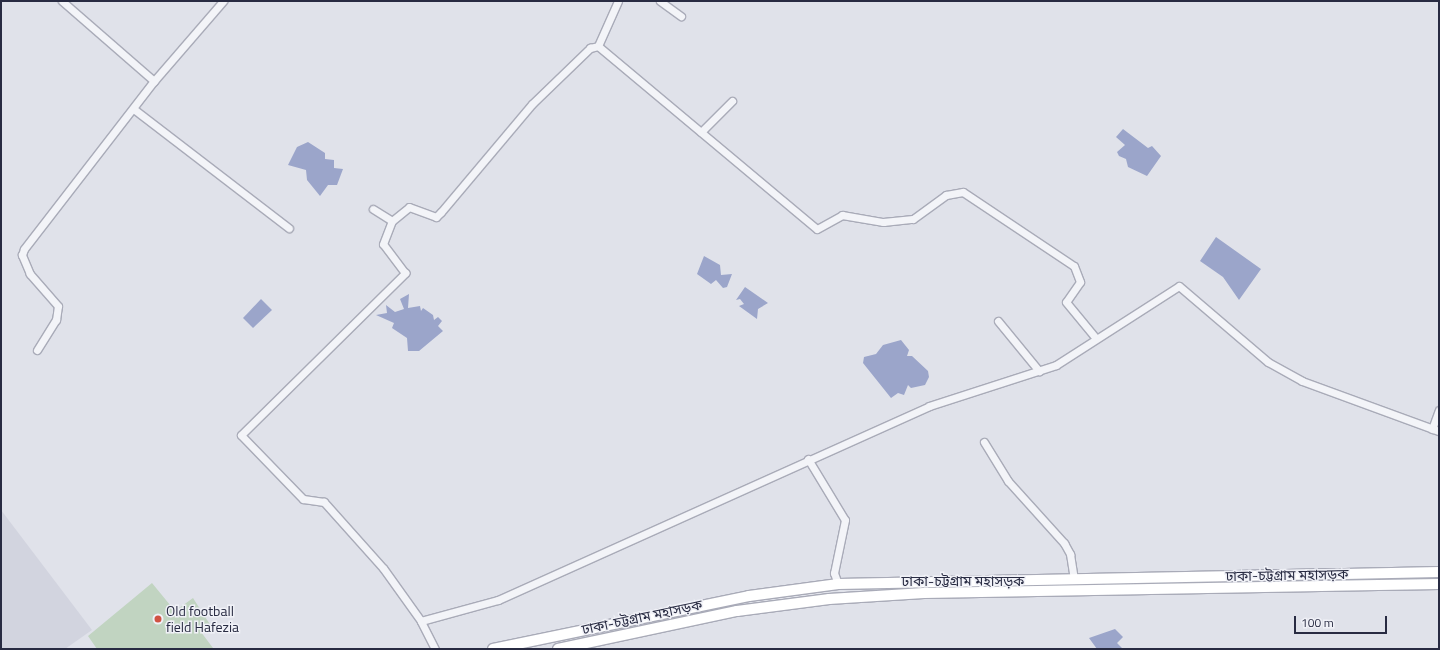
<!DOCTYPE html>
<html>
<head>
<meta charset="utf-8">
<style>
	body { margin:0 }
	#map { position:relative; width:1440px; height:650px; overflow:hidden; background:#e0e2ea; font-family:"Titillium Web","Noto Sans Bengali",sans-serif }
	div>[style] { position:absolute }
	.built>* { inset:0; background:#d2d4df }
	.green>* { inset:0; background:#c1d4c1 }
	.water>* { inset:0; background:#9ba5ca }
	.roads { filter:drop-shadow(1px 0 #a9abb8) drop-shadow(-1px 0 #a9abb8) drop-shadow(0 1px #a9abb8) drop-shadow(0 -1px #a9abb8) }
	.minor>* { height:7px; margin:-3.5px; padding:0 3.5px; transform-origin:3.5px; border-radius:3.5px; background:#f3f4f8 }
	.highway>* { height:10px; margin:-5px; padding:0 5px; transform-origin:5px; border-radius:5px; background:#fff }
	.dots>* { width:11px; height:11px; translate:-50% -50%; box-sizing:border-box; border:2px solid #f0f1f7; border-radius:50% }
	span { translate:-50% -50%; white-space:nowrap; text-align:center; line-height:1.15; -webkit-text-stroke:3px #f0f1f7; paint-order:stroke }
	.street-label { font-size:14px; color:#282b42 }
	.poi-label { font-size:14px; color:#282b42 }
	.left { translate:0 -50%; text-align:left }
	.frame { position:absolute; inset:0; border:2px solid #282b42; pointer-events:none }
	.scale { position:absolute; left:1294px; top:616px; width:93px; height:18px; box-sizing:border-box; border:2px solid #282b42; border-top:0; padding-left:5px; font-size:12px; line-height:14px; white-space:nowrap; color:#282b42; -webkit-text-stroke:3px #f0f1f7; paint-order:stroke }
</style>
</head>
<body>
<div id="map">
	<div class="built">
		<div style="clip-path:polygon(1px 510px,92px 630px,65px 649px,1px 649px)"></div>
	</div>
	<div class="green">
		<div style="clip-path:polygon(152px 583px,175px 611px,193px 598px,211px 626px,201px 632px,213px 648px,97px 649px,88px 636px)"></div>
	</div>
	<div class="water">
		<div style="clip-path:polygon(1123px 129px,1148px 148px,1152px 146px,1161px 156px,1147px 176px,1128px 167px,1126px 159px,1119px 156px,1117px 152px,1125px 145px,1116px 137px)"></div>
		<div style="clip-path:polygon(308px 142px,325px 153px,325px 159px,334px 160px,334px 168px,343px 169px,337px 185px,328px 185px,320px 196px,307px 180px,306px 170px,288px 165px,297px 147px)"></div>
		<div style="clip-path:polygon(1216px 237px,1261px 269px,1239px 300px,1223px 277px,1200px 261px)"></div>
		<div style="clip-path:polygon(704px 256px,720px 265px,721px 275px,732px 274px,727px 287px,723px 288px,716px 280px,711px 284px,697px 274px)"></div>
		<div style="clip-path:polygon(745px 287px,768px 303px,758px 309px,757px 319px,739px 306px,744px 304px,740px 299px,736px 300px)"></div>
		<div style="clip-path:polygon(409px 294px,408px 308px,420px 306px,421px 311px,423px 308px,433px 315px,434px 320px,438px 317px,442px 321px,438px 326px,443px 331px,419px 351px,408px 351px,407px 338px,392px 328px,394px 323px,376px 315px,387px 313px,386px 305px,395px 312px,404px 309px,400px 299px)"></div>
		<div style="clip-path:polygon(261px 299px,272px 310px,253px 328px,243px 318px)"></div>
		<div style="clip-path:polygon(901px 340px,909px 350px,907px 356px,912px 356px,928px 371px,929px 377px,925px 385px,911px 388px,908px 385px,904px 395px,898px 393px,891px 398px,863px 363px,864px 357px,876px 354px,883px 345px)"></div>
		<div style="clip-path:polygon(1115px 629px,1123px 637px,1117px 643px,1123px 649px,1097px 649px,1089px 638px)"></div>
	</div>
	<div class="roads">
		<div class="minor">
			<div style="left:62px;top:1px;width:122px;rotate:41deg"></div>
			<div style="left:618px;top:1px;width:49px;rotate:114deg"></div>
			<div style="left:598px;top:46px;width:285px;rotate:39.9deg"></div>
			<div style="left:817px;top:229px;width:29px;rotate:-29deg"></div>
			<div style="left:842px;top:215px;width:42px;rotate:9.7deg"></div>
			<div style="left:883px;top:222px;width:30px;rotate:-6deg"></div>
			<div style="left:913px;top:219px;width:41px;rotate:-36deg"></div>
			<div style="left:946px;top:195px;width:17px;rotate:-10deg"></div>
			<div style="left:963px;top:192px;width:133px;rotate:33.7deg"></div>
			<div style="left:1074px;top:266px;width:17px;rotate:69deg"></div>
			<div style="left:1080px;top:282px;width:24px;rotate:125deg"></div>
			<div style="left:1066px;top:302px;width:45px;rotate:50.4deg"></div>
			<div style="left:660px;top:1px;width:26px;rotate:36deg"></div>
			<div style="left:135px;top:110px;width:194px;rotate:37.5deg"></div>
			<div style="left:701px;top:132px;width:44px;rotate:-45deg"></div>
			<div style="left:373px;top:209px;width:22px;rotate:32deg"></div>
			<div style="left:998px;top:321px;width:65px;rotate:50.6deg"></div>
			<div style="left:37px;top:350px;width:36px;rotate:-58deg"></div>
			<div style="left:56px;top:320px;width:14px;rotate:-82deg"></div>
			<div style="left:58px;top:306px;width:43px;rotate:-131.2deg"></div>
			<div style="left:30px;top:274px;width:21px;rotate:-113deg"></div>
			<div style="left:22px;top:255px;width:6px;rotate:-72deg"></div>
			<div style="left:24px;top:249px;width:212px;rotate:-52.3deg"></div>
			<div style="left:154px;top:81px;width:106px;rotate:-49.2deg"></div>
			<div style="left:1432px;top:429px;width:20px;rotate:-70deg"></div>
			<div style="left:984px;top:442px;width:46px;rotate:58.4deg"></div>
			<div style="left:1008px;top:481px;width:84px;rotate:47.9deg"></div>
			<div style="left:1064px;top:543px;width:13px;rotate:61deg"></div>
			<div style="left:1070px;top:554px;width:26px;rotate:81deg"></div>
			<div style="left:808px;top:459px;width:71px;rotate:58.8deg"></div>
			<div style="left:845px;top:520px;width:54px;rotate:101.7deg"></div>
			<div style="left:834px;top:573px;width:12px;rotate:70deg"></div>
			<div style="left:421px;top:621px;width:80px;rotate:-15.3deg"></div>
			<div style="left:498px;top:600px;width:473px;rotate:-24.2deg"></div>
			<div style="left:929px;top:406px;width:133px;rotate:-17.9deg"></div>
			<div style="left:1056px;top:365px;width:146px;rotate:-32.7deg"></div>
			<div style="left:1179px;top:286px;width:117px;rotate:40.5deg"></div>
			<div style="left:1268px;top:362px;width:39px;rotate:29deg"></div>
			<div style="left:1302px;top:381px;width:146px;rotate:20.1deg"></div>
			<div style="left:435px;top:649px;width:31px;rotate:-117deg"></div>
			<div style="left:421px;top:621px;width:65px;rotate:-125.6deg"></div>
			<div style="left:383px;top:568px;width:89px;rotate:-131.8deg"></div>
			<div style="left:324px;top:502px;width:21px;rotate:-172deg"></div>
			<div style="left:303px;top:499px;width:89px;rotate:-134.1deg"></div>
			<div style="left:241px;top:435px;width:231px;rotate:-44.6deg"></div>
			<div style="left:405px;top:273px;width:36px;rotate:-127deg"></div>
			<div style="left:383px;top:244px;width:25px;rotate:-69deg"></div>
			<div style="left:392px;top:221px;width:22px;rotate:-39deg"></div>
			<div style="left:409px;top:207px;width:29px;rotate:20deg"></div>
			<div style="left:436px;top:217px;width:7px;rotate:-45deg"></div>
			<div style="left:441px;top:212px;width:141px;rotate:-49.9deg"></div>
			<div style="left:532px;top:104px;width:81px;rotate:-44deg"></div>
			<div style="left:590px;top:48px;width:8px;rotate:-14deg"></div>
		</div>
		<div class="highway">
			<div style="left:493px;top:649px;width:261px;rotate:-11.7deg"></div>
			<div style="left:749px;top:596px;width:90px;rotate:-7.7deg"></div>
			<div style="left:838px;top:584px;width:601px;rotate:-1.14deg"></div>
			<div style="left:558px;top:649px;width:183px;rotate:-12deg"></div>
			<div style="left:737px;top:611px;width:93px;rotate:-7.4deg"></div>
			<div style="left:829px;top:599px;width:95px;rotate:-3.6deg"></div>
			<div style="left:924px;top:593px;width:515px;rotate:-1deg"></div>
		</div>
	</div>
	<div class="dots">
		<div style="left:158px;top:619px;background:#d15243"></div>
	</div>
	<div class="street-label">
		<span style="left:1287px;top:575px;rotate:-1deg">ঢাকা-চট্টগ্রাম মহাসড়ক</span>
		<span style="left:963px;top:581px">ঢাকা-চট্টগ্রাম মহাসড়ক</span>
		<span style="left:642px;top:617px;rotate:-12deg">ঢাকা-চট্টগ্রাম মহাসড়ক</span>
	</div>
	<div class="poi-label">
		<span class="left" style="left:166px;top:619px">Old football<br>field Hafezia</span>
	</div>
	<div class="frame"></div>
	<div class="scale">100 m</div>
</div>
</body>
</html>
